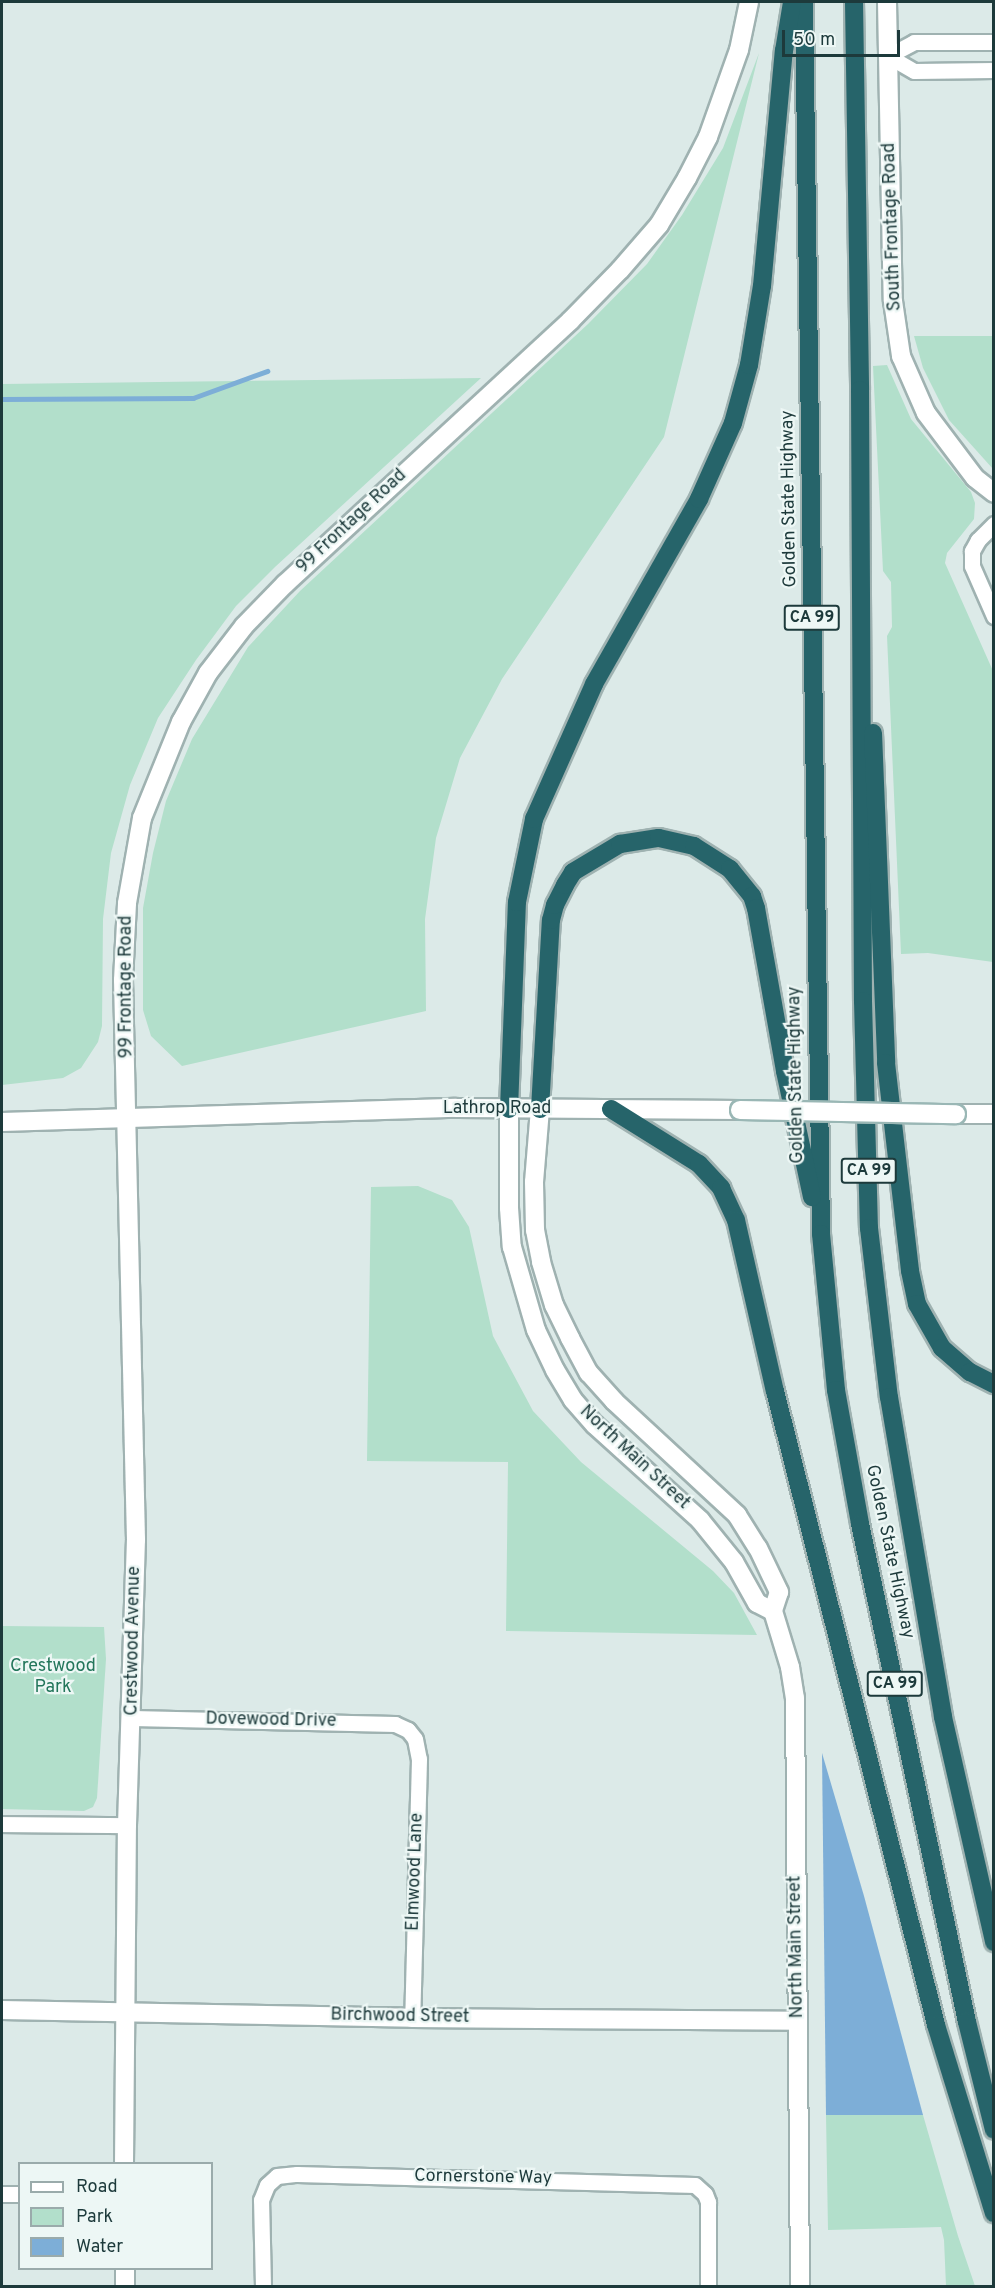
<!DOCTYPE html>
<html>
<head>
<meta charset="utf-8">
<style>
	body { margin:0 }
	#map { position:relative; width:995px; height:2288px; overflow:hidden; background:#dceae8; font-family:Overpass,sans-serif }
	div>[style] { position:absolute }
	.green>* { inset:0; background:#b2dfcb }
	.water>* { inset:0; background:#7daed7 }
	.stream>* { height:4.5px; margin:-2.25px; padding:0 2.25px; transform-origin:2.25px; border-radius:2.25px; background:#7daed7 }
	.roads { filter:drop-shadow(2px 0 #9fb2b1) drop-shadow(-2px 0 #9fb2b1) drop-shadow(0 2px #9fb2b1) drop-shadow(0 -2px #9fb2b1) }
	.minor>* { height:15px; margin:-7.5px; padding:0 7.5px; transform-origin:7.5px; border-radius:7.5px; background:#fff }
	.tertiary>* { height:18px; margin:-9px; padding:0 9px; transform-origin:9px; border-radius:9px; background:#fff }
	.secondary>* { height:18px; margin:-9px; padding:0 9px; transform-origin:9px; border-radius:9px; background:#fff }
	.motorway>* { height:18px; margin:-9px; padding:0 9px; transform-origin:9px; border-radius:9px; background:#26646a }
	.bridges { filter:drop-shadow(2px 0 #9ab7b5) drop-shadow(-2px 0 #9ab7b5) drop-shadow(0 2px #9ab7b5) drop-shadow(0 -2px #9ab7b5) }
	.secondary-bridge>* { height:18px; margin:-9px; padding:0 9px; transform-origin:9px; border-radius:9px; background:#fff }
	span { translate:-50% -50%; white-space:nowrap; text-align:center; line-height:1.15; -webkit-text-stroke:4.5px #edf7f5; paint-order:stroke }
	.shield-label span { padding:2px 4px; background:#edf7f5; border:2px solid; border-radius:4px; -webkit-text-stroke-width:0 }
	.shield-label { font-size:16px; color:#1d3a3b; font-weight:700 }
	.street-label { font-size:18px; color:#1d3a3b }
	.park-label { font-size:18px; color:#23765b }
	.frame { position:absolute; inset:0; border:3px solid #1d3a3b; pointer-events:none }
	.legend { position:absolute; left:18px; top:2162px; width:195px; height:108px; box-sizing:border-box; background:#edf7f5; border:2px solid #9aabab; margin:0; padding:8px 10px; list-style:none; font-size:18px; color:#1d3a3b }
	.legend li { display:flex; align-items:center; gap:12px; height:30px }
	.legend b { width:30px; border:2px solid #9aabab }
	.scale { position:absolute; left:782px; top:30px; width:118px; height:27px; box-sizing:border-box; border:3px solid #1d3a3b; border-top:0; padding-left:8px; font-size:18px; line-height:21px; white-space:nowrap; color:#1d3a3b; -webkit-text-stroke:4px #edf7f5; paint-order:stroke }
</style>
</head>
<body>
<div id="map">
	<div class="green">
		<div style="clip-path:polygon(759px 53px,664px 437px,502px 679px,460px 758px,436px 838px,425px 919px,426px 1011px,182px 1066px,151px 1036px,143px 1010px,143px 908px,153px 853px,166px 801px,192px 739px,248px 647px,300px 591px,588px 324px,647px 264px,682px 215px,723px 148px)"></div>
		<div style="clip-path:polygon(914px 336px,993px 336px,993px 469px,949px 420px,923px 368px)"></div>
		<div style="clip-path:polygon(887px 365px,911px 419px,971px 492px,975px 503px,974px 519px,947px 553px,945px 563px,993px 671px,993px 962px,928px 953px,901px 954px,887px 636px,892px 627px,891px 582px,883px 571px,873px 366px)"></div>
		<div style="clip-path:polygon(481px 378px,275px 567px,236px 606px,196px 660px,158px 718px,130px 785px,111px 853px,103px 919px,102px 1026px,98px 1042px,81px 1068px,63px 1078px,2px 1085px,2px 384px)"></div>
		<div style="clip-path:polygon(418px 1186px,452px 1200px,469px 1227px,493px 1336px,533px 1411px,581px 1462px,713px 1571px,734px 1593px,757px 1635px,506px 1631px,508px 1462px,367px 1461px,371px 1187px)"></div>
		<div style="clip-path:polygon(2px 1626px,104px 1627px,106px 1659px,97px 1798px,93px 1807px,84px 1811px,2px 1809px)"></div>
		<div style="clip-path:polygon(826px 2115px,923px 2115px,958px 2236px,975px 2286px,946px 2286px,944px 2240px,941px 2227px,828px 2230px)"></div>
	</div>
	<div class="water">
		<div style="clip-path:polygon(822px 1753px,864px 1896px,923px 2115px,826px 2115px)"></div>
	</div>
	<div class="stream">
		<div style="left:2px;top:399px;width:191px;rotate:-0.3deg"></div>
		<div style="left:193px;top:398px;width:79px;rotate:-20deg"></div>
	</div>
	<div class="roads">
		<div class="minor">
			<div style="left:888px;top:56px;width:30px;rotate:30deg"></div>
			<div style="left:914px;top:71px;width:80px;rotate:-0.7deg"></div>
			<div style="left:888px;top:56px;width:30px;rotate:-28deg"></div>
			<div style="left:914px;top:42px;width:80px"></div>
			<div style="left:994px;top:524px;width:23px;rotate:135deg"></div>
			<div style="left:978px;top:540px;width:13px;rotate:119deg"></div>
			<div style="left:972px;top:551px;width:15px;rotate:90deg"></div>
			<div style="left:972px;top:566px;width:55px;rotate:66.3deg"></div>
			<div style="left:132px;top:1718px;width:263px;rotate:1.3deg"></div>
			<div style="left:395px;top:1724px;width:14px;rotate:25deg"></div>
			<div style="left:408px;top:1730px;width:11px;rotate:52deg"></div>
			<div style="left:415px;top:1739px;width:20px;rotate:79deg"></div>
			<div style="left:419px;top:1759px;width:259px;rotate:91.5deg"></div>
			<div style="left:2px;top:1824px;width:125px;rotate:0.5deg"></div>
			<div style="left:2px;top:2194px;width:18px"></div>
			<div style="left:263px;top:2286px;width:86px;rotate:-91.3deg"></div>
			<div style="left:261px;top:2200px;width:16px;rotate:-68deg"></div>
			<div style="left:267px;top:2185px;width:13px;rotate:-42deg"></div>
			<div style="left:277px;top:2176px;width:20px;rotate:-6deg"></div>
			<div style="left:297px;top:2174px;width:398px;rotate:1.6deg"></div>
			<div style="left:695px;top:2185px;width:13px;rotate:42deg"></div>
			<div style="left:705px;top:2194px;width:9px;rotate:69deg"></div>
			<div style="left:708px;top:2202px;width:84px;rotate:90deg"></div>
		</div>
		<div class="tertiary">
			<div style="left:887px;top:2px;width:299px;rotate:88.9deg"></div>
			<div style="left:893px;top:301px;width:56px;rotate:81.7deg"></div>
			<div style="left:901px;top:356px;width:62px;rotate:66.3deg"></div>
			<div style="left:926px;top:413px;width:81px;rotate:53deg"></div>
			<div style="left:975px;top:478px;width:24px;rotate:38deg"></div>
			<div style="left:2px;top:2010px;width:410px;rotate:1.1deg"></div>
			<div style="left:412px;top:2018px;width:386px;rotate:0.4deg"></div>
			<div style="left:124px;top:2164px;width:339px;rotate:-89.5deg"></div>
			<div style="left:127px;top:1825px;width:285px;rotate:-88.2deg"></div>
			<div style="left:136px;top:1540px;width:560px;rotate:-91.33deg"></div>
			<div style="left:123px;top:980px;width:77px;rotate:-87deg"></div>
			<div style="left:127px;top:903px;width:86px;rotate:-80deg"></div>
			<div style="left:142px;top:818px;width:104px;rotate:-67.9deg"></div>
			<div style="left:181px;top:722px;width:56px;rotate:-61.1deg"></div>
			<div style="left:208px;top:673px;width:59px;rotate:-52.5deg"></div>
			<div style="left:244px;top:626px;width:59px;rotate:-45.7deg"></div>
			<div style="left:285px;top:584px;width:388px;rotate:-42.7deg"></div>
			<div style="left:570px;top:321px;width:71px;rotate:-45.6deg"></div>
			<div style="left:620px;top:270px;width:60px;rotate:-49.1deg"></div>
			<div style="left:659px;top:225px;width:55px;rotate:-59.2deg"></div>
			<div style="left:687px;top:178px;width:46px;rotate:-62.9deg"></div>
			<div style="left:708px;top:137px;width:92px;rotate:-70.4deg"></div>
			<div style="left:739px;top:50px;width:49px;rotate:-78.2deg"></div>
			<div style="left:125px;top:2268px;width:18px;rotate:90deg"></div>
		</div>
		<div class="secondary">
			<div style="left:509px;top:1109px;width:99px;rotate:90deg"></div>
			<div style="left:509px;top:1208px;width:39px;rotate:86deg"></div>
			<div style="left:512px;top:1247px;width:86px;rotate:73.9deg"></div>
			<div style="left:536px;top:1330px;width:44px;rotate:64.6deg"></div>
			<div style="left:555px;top:1370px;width:35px;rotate:59deg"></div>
			<div style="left:573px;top:1400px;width:33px;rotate:49deg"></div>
			<div style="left:595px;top:1425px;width:142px;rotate:42.1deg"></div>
			<div style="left:700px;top:1520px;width:54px;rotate:51deg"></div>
			<div style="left:734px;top:1562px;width:47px;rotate:60.7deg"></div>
			<div style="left:757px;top:1603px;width:18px;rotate:27deg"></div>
			<div style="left:540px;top:1109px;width:73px;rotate:94.7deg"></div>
			<div style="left:534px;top:1182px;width:48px;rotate:88.8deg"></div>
			<div style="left:535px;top:1230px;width:33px;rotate:79deg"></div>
			<div style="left:541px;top:1262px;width:45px;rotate:73.2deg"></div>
			<div style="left:554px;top:1305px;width:37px;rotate:64deg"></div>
			<div style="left:570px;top:1338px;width:40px;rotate:62deg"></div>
			<div style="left:589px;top:1373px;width:38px;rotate:48deg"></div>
			<div style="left:614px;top:1401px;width:168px;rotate:42.8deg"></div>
			<div style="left:737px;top:1515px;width:39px;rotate:58deg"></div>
			<div style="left:758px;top:1548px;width:49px;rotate:64.5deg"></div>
			<div style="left:779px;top:1592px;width:20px;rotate:108deg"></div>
			<div style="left:773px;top:1611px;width:59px;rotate:73.1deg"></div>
			<div style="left:790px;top:1667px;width:31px;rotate:81deg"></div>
			<div style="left:795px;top:1698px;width:588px;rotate:89.51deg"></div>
			<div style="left:956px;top:1114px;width:38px"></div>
			<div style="left:2px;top:1122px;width:454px;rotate:-1.8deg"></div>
			<div style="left:456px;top:1108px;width:284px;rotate:0.4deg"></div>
		</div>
		<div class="motorway">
			<div style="left:804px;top:2px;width:1232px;rotate:89.21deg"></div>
			<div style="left:821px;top:1234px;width:157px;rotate:84.5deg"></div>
			<div style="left:836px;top:1390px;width:136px;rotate:79.8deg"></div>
			<div style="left:860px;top:1524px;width:509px;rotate:77.87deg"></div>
			<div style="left:967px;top:2022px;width:111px;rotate:76deg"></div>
			<div style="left:854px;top:2px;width:388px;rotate:89.1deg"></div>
			<div style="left:860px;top:390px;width:611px;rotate:89.72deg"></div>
			<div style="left:863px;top:1001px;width:227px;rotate:88.5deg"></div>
			<div style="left:869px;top:1228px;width:170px;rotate:83.3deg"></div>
			<div style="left:889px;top:1397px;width:325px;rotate:80.4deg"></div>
			<div style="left:943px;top:1717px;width:231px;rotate:77.2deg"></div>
			<div style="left:873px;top:733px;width:330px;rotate:87.7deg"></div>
			<div style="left:886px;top:1063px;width:209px;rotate:83.4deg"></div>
			<div style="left:910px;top:1271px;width:34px;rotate:78deg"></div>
			<div style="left:917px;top:1304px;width:51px;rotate:60.4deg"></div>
			<div style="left:942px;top:1348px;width:37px;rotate:41deg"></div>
			<div style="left:970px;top:1372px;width:27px;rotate:27deg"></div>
			<div style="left:509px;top:1109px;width:207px;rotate:-87.8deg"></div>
			<div style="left:517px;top:902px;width:85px;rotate:-78.4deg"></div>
			<div style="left:534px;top:819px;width:148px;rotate:-66deg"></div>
			<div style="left:594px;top:684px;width:213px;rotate:-60.4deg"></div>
			<div style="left:699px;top:499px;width:83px;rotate:-65.9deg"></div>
			<div style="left:733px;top:423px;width:60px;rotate:-74.6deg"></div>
			<div style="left:749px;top:365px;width:80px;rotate:-80.7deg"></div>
			<div style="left:762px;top:286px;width:236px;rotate:-84.7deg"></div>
			<div style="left:784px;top:51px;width:50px;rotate:-80.7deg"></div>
			<div style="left:540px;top:1109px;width:189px;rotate:-86.7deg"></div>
			<div style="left:551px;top:920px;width:16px;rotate:-75deg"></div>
			<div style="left:555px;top:905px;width:22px;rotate:-63deg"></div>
			<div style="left:565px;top:885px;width:15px;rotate:-58deg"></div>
			<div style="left:573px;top:872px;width:55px;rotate:-30.8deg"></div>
			<div style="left:620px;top:844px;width:39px;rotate:-9deg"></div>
			<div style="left:659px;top:838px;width:36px;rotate:13deg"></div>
			<div style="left:694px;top:846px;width:43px;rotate:32.6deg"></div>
			<div style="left:730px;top:869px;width:35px;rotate:51deg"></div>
			<div style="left:752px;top:896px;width:13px;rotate:72deg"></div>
			<div style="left:756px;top:908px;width:166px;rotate:79.9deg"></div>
			<div style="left:785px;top:1071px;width:129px;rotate:77.9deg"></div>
			<div style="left:611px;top:1109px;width:104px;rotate:32deg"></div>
			<div style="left:699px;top:1164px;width:33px;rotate:47deg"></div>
			<div style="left:721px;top:1188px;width:35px;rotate:65deg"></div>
			<div style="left:736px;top:1220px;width:175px;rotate:77.2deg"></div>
			<div style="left:775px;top:1391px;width:654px;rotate:75.75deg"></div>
			<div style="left:936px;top:2025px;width:197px;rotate:72.9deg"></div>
		</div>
	</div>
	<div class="bridges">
		<div class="secondary-bridge">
			<div style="left:740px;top:1110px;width:216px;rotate:1.1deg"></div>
		</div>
	</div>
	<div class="shield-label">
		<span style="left:812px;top:618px">CA 99</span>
		<span style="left:869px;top:1171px">CA 99</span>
		<span style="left:895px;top:1684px">CA 99</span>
	</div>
	<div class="street-label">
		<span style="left:893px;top:227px;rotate:-92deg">South Frontage Road</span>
		<span style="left:790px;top:499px;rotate:-91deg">Golden State Highway</span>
		<span style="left:352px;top:522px;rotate:-43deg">99 Frontage Road</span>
		<span style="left:127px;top:987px;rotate:-90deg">99 Frontage Road</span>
		<span style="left:797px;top:1075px;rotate:-91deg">Golden State Highway</span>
		<span style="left:497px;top:1109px">Lathrop Road</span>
		<span style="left:634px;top:1458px;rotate:43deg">North Main Street</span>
		<span style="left:889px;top:1552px;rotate:78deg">Golden State Highway</span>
		<span style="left:134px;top:1641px;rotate:-89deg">Crestwood Avenue</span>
		<span style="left:271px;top:1721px;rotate:1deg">Dovewood Drive</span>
		<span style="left:416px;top:1872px;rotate:-88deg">Elmwood Lane</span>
		<span style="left:797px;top:1947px;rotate:-91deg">North Main Street</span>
		<span style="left:400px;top:2017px;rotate:1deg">Birchwood Street</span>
		<span style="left:483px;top:2178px;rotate:1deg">Cornerstone Way</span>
	</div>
	<div class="park-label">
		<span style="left:53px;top:1678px">Crestwood<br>Park</span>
	</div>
	<div class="frame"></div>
	<ul class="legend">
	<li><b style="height:8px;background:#fff"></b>Road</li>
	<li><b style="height:16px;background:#b2dfcb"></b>Park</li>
	<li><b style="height:16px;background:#7daed7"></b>Water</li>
	</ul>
	<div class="scale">50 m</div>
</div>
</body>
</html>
